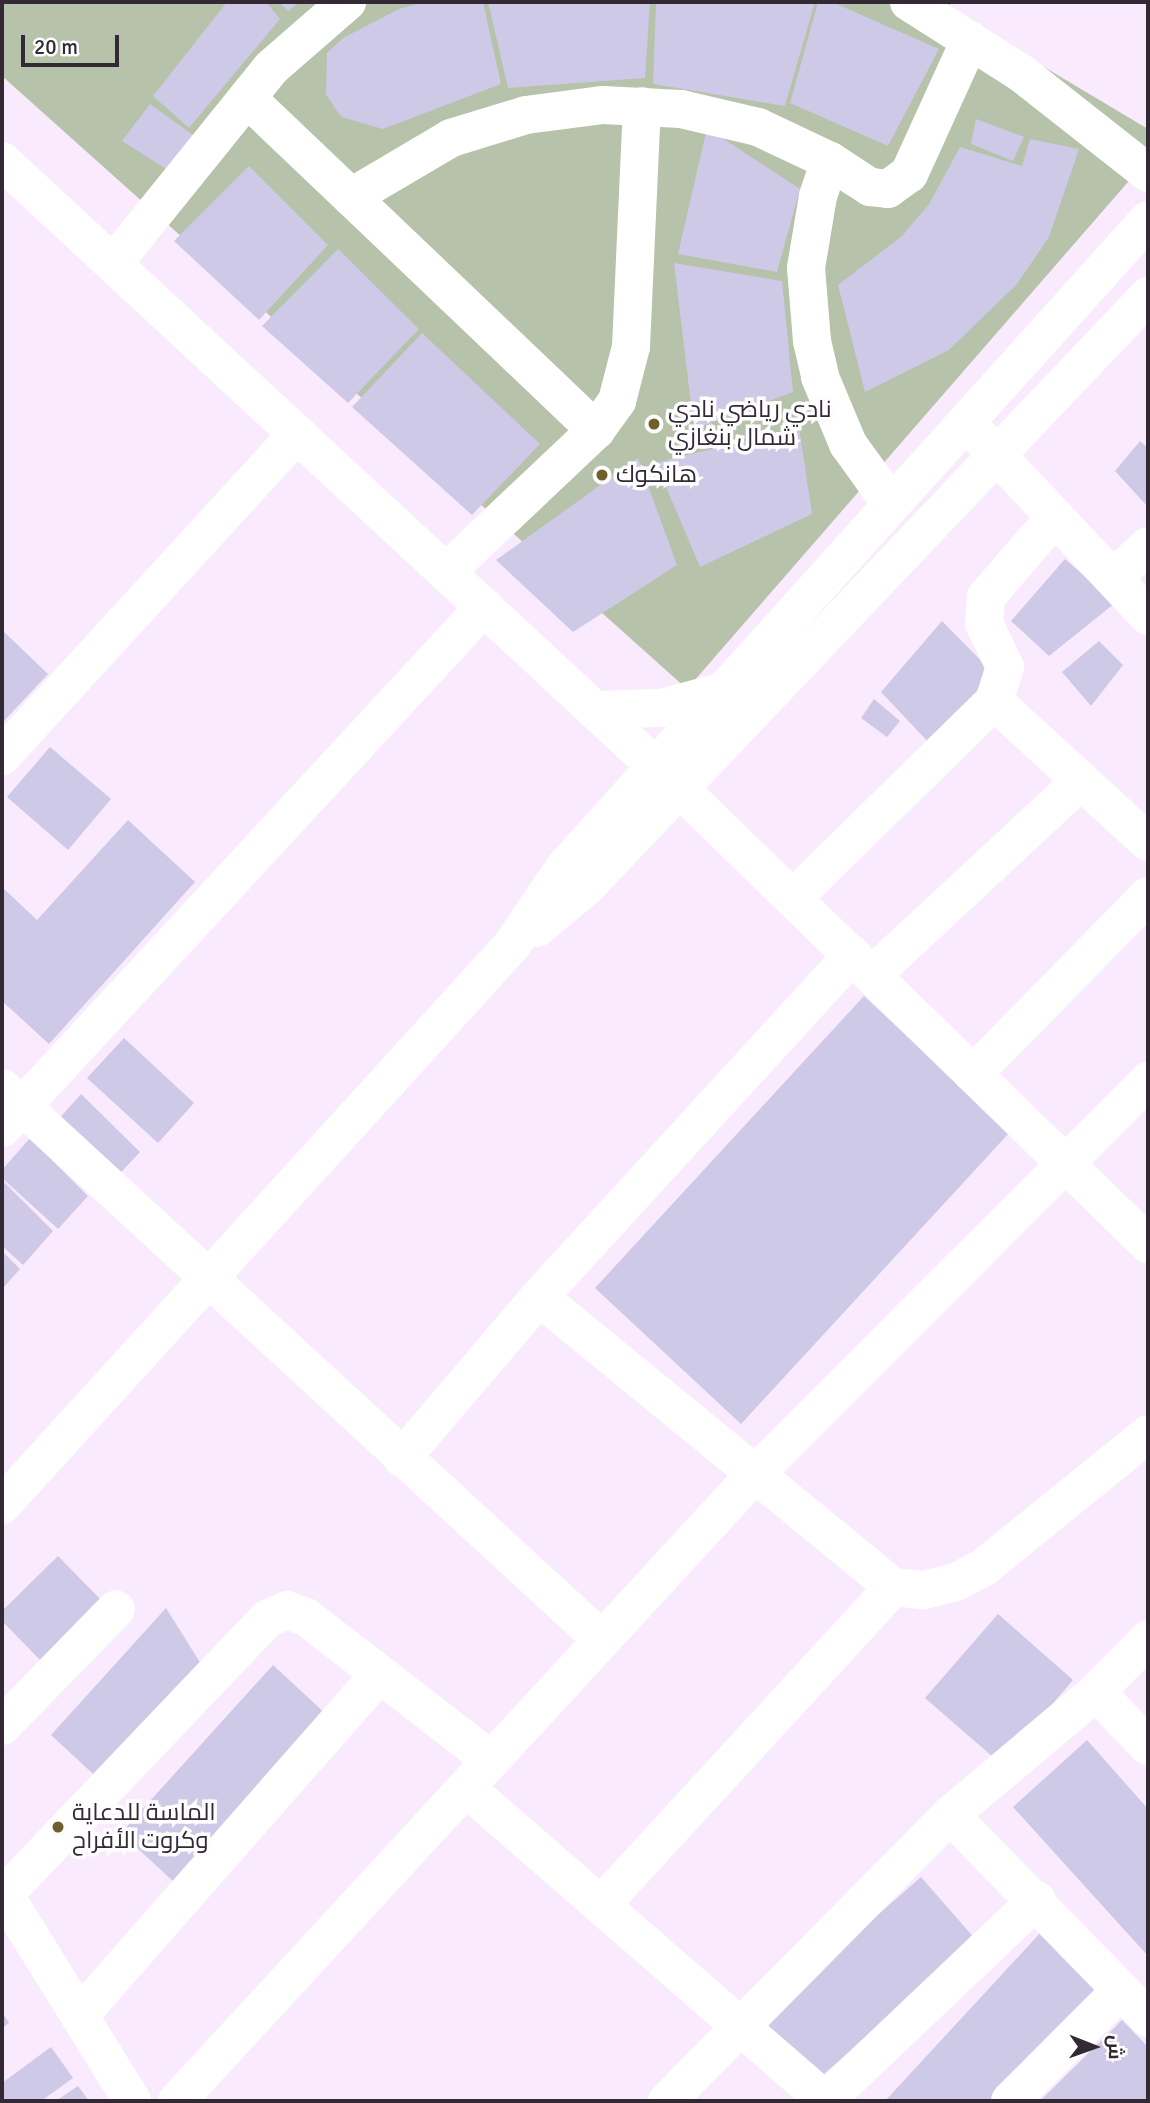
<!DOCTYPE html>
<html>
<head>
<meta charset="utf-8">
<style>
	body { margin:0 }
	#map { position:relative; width:1150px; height:2103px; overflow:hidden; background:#f9eafd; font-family:Signika,Cairo,sans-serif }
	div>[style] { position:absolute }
	.green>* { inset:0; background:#b6c2a9 }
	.building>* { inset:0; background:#cdc9e7 }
	.minor>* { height:38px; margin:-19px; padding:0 19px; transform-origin:19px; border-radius:19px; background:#fff }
	.dots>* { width:19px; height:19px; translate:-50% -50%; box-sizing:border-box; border:4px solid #fdfdfd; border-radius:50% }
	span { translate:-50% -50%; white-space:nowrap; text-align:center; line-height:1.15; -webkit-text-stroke:7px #fdfdfd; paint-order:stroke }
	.poi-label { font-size:24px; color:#332935 }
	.left { translate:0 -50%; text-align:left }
	.frame { position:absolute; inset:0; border:4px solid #332935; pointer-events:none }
	.north { position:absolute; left:1059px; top:2012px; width:70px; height:70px; -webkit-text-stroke:5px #fdfdfd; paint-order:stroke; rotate:91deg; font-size:19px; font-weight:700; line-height:28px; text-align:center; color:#332935 }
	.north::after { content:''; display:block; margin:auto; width:24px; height:32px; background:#332935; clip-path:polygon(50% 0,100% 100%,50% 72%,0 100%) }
	.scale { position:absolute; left:21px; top:35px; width:98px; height:32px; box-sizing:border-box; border:4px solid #332935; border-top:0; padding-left:9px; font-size:21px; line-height:24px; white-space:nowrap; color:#332935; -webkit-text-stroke:5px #fdfdfd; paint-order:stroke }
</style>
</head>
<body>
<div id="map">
	<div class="green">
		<div style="clip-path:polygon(2px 2px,951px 2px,947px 9px,1148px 129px,1148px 159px,687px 689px,2px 76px)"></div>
	</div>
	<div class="building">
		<div style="clip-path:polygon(227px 2px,266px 2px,280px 19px,189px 128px,153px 96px)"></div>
		<div style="clip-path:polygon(279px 2px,300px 2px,288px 11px)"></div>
		<div style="clip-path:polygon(424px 2px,483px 2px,501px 84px,383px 129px,341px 117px,326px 94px,327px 53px,343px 38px,399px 9px)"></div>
		<div style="clip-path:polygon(488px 2px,650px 2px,645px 78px,508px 88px)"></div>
		<div style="clip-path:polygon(656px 2px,815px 2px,785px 106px,653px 84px)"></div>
		<div style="clip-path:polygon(818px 2px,832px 2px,939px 49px,888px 146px,790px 103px)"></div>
		<div style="clip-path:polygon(150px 104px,193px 135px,169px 171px,122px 141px)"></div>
		<div style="clip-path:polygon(976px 119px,1024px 137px,1013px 161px,971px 144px)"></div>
		<div style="clip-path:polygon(707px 128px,800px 189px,777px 272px,678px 254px)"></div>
		<div style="clip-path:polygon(1030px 139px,1079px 149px,1049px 237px,1017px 284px,949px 350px,865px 392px,838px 285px,902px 236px,929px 204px,960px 147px,1022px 166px)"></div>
		<div style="clip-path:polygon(249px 166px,328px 245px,259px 320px,174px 241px)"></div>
		<div style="clip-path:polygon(338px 249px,419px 329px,348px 403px,262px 326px)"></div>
		<div style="clip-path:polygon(674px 263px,782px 281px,793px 392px,694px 429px)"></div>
		<div style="clip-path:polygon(422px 333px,540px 444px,472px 515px,352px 407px)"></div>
		<div style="clip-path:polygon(799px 427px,812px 514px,700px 567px,656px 463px)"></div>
		<div style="clip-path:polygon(1140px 441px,1148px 448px,1148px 507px,1115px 471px)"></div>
		<div style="clip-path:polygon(638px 458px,677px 565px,573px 632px,496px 560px)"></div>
		<div style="clip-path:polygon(1065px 559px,1115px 603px,1049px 656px,1011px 621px)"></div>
		<div style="clip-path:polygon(942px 621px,999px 679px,932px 746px,881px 692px)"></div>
		<div style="clip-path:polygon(2px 630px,48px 674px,2px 723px)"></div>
		<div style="clip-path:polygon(1099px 641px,1123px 665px,1091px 706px,1062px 672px)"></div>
		<div style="clip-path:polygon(874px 699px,900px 721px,887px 737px,861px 718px)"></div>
		<div style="clip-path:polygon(50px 747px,111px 799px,68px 850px,7px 797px)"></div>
		<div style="clip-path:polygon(128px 820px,195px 882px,49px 1044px,2px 1001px,2px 887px,37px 920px)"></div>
		<div style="clip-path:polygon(864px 996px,1010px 1132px,741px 1424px,595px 1288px)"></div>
		<div style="clip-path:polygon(124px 1038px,194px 1103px,158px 1143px,87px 1078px)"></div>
		<div style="clip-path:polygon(81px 1094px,140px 1152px,109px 1185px,49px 1130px)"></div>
		<div style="clip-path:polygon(30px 1138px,88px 1196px,58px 1229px,2px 1178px,2px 1170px)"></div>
		<div style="clip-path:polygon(2px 1180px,53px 1231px,23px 1265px,2px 1246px)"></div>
		<div style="clip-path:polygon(2px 1251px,20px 1269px,2px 1289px)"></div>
		<div style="clip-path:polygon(58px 1556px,106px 1605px,45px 1665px,2px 1621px,2px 1611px)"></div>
		<div style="clip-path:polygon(166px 1608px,206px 1672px,104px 1784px,51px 1735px)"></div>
		<div style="clip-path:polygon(998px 1614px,1073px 1680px,1001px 1764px,925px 1698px)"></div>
		<div style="clip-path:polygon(273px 1665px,328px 1716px,175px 1883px,121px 1833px)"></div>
		<div style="clip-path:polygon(1087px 1740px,1148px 1809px,1148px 1956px,1013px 1807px)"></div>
		<div style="clip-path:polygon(921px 1877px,976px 1940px,816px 2081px,761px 2017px)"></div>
		<div style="clip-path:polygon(1042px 1931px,1102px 1987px,996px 2101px,885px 2101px)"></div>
		<div style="clip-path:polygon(2px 2012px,9px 2023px,2px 2028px)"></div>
		<div style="clip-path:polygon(1122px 2020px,1148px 2047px,1148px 2101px,1040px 2101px)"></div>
		<div style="clip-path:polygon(51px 2047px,73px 2078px,41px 2101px,2px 2101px,2px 2083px)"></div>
		<div style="clip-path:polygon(78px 2086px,89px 2101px,56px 2101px)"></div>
	</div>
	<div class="minor">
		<div style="left:909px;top:2px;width:133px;rotate:32.4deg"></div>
		<div style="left:1021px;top:73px;width:162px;rotate:38.2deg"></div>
		<div style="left:247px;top:98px;width:482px;rotate:43.6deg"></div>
		<div style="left:2px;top:161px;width:924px;rotate:42.81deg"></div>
		<div style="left:680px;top:789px;width:653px;rotate:44.19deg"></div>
		<div style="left:830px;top:161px;width:37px;rotate:109deg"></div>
		<div style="left:818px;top:196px;width:73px;rotate:99.5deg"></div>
		<div style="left:806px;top:268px;width:73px;rotate:85.3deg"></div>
		<div style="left:812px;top:341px;width:37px;rotate:77deg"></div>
		<div style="left:820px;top:377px;width:73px;rotate:67.3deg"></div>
		<div style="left:848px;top:444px;width:75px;rotate:54.2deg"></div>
		<div style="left:351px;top:197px;width:116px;rotate:-30.5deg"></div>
		<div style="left:451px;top:138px;width:78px;rotate:-17deg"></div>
		<div style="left:526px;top:115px;width:78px;rotate:-7.4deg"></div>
		<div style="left:603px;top:105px;width:78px;rotate:2.9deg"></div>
		<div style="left:681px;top:109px;width:79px;rotate:13.2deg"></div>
		<div style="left:758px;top:127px;width:80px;rotate:25.3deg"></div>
		<div style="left:830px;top:161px;width:48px;rotate:33deg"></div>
		<div style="left:870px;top:187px;width:18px;rotate:6deg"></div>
		<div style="left:888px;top:189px;width:26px;rotate:-36deg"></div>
		<div style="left:909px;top:174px;width:147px;rotate:-65.5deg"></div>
		<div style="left:113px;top:264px;width:252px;rotate:-51.1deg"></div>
		<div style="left:271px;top:68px;width:101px;rotate:-41deg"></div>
		<div style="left:979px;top:436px;width:247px;rotate:46.8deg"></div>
		<div style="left:1055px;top:517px;width:106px;rotate:130.8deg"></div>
		<div style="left:986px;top:597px;width:26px;rotate:94deg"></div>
		<div style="left:984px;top:623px;width:49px;rotate:64.5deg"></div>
		<div style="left:1005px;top:667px;width:36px;rotate:108deg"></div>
		<div style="left:994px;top:701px;width:209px;rotate:42.5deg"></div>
		<div style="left:446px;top:572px;width:207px;rotate:-43.4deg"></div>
		<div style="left:596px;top:430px;width:36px;rotate:-54deg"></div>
		<div style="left:617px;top:401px;width:56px;rotate:-75.5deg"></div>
		<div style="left:631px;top:347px;width:241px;rotate:-87.4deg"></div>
		<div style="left:1113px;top:578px;width:47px;rotate:-42.4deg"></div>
		<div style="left:596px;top:710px;width:65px;rotate:-1.8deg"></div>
		<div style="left:661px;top:708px;width:65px;rotate:-15.1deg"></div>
		<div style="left:2px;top:756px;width:437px;rotate:-47.5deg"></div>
		<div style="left:793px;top:898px;width:281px;rotate:-44.4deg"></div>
		<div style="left:537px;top:928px;width:67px;rotate:-40.1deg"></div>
		<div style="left:588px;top:885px;width:813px;rotate:-46.45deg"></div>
		<div style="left:872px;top:975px;width:285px;rotate:-42.9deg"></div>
		<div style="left:973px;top:1074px;width:250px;rotate:-45.5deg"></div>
		<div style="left:2px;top:1088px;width:815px;rotate:42.61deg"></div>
		<div style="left:2px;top:1128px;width:710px;rotate:-47.23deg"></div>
		<div style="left:539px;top:1297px;width:458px;rotate:39.3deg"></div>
		<div style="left:402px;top:1458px;width:211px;rotate:-49.6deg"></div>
		<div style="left:539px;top:1297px;width:464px;rotate:-47.5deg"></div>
		<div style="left:2px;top:1505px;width:757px;rotate:-47.68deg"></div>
		<div style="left:512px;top:945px;width:93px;rotate:-56deg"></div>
		<div style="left:564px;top:868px;width:872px;rotate:-47.97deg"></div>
		<div style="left:1096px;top:1692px;width:75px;rotate:46.1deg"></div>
		<div style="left:2px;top:1726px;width:163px;rotate:-45.7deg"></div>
		<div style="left:466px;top:1788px;width:477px;rotate:41deg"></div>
		<div style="left:950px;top:1815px;width:284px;rotate:45.7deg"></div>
		<div style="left:2px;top:1891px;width:247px;rotate:58.2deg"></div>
		<div style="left:4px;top:1895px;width:381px;rotate:-46.4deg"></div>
		<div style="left:267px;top:1619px;width:22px;rotate:-24deg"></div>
		<div style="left:287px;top:1610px;width:20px;rotate:20deg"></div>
		<div style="left:306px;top:1617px;width:234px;rotate:37.7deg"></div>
		<div style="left:601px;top:1905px;width:432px;rotate:-47.4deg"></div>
		<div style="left:893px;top:1587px;width:31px;rotate:6deg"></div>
		<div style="left:924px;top:1590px;width:33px;rotate:-14deg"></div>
		<div style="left:956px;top:1582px;width:32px;rotate:-28deg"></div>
		<div style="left:984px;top:1567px;width:211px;rotate:-39deg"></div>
		<div style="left:80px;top:2015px;width:453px;rotate:-48.7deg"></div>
		<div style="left:177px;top:2101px;width:853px;rotate:-47.33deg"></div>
		<div style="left:755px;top:1474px;width:556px;rotate:-45deg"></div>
		<div style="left:667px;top:2101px;width:402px;rotate:-45.3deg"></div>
		<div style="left:950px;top:1815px;width:191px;rotate:-40.1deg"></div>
		<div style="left:1096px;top:1692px;width:74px;rotate:-45.5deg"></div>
		<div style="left:825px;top:2101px;width:292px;rotate:-43.5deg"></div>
		<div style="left:1010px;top:2101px;width:156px;rotate:-45deg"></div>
	</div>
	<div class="dots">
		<div style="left:654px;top:424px;background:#6c602d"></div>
		<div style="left:602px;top:475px;background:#6c602d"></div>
		<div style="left:58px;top:1827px;background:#6c602d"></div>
	</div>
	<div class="poi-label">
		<span class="left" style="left:668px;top:424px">نادي رياضي نادي<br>شمال بنغازي</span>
		<span class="left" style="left:616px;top:475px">هانكوك</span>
		<span class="left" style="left:72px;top:1827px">الماسة للدعاية<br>وكروت الأفراح</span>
	</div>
	<div class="frame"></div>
	<div class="north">ش</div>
	<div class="scale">20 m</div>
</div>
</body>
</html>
